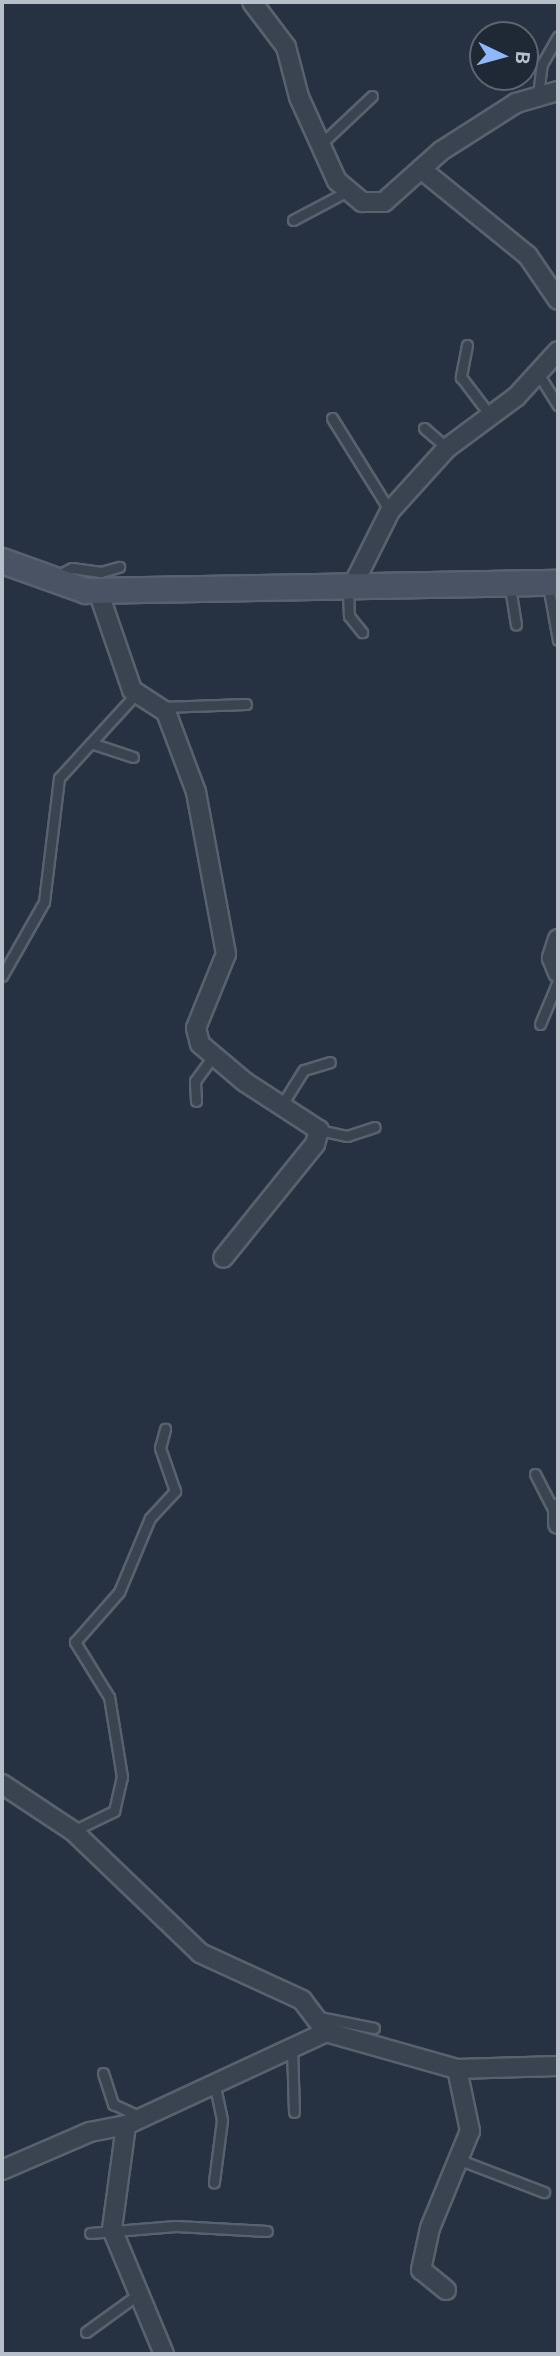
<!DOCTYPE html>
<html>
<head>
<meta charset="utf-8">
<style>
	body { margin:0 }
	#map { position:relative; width:560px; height:2356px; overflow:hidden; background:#263241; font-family:"Public Sans",sans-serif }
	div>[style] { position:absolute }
	.roads { filter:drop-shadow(2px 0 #58626e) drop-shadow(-2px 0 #58626e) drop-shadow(0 2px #58626e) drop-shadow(0 -2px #58626e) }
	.lane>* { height:9px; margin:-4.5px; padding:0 4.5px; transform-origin:4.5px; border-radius:4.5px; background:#3a4451 }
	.street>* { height:18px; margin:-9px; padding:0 9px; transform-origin:9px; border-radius:9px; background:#3a4451 }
	.secondary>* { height:24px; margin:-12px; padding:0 12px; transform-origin:12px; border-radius:12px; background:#495364 }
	span { translate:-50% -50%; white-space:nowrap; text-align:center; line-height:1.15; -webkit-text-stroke:5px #1f2936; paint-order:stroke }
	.frame { position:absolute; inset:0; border:4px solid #b7bfcb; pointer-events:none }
	.north { position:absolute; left:469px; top:21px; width:70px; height:70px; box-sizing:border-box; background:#1f2936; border:2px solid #5c6572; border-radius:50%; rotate:95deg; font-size:19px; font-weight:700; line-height:28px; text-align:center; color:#b7bfcb }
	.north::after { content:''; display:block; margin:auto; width:24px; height:32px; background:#90b7f7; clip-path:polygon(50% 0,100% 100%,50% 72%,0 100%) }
</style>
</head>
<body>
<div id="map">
	<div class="roads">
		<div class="lane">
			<div style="left:538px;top:95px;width:31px;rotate:-83deg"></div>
			<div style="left:542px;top:64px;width:32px;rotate:-60deg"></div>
			<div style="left:321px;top:144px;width:70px;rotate:-43.3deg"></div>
			<div style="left:293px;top:220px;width:58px;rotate:-27.9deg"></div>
			<div style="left:467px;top:345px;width:33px;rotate:101deg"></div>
			<div style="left:461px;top:377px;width:48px;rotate:52.7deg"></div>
			<div style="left:539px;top:375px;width:36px;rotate:58deg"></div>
			<div style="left:332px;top:418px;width:110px;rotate:58.1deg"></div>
			<div style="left:424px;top:428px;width:30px;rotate:41deg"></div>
			<div style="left:55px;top:577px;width:19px;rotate:-28deg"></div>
			<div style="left:72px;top:568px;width:29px;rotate:8deg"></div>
			<div style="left:101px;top:572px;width:19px;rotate:-16deg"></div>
			<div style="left:548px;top:585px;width:56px;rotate:79.7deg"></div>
			<div style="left:510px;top:587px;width:38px;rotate:81deg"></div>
			<div style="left:348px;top:589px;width:27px;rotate:88deg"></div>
			<div style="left:349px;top:616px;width:21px;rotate:51deg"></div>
			<div style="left:162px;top:707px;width:84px;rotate:-2deg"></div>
			<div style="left:133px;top:757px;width:44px;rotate:-161.6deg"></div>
			<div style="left:91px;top:743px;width:65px;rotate:-47.5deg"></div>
			<div style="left:2px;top:976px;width:85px;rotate:-60.4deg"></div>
			<div style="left:44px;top:902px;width:125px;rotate:-83.1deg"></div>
			<div style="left:59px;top:778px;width:47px;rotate:-47.6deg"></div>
			<div style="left:540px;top:1024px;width:47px;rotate:-67.3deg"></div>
			<div style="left:196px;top:1101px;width:20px;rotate:-93deg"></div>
			<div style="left:195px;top:1081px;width:29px;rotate:-54deg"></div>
			<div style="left:283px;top:1103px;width:39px;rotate:-58deg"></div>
			<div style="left:304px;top:1070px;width:27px;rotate:-17deg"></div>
			<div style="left:319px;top:1130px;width:29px;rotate:12deg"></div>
			<div style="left:347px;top:1136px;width:29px;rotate:-18deg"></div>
			<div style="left:535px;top:1474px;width:42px;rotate:62.8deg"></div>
			<div style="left:73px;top:1831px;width:46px;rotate:-26deg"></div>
			<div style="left:114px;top:1811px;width:35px;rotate:-77deg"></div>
			<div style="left:122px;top:1777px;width:81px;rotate:-99.2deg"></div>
			<div style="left:109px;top:1697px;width:65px;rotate:-121.7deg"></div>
			<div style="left:75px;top:1642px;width:67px;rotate:-48.7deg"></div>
			<div style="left:119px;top:1592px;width:80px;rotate:-67.3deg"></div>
			<div style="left:150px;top:1518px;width:37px;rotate:-47deg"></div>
			<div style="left:175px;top:1491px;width:46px;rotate:-109.2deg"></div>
			<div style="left:160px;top:1448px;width:20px;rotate:-75deg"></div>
			<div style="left:319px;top:2017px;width:56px;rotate:11.3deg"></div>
			<div style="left:292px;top:2048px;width:64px;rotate:88.2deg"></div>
			<div style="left:103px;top:2073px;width:33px;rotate:72deg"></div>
			<div style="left:113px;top:2104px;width:29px;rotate:25deg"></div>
			<div style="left:214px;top:2082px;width:39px;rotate:78deg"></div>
			<div style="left:222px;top:2120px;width:63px;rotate:97.4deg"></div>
			<div style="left:460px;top:2160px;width:90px;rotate:20.9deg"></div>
			<div style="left:90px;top:2233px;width:86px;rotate:-4.7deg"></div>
			<div style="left:176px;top:2226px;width:91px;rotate:3.1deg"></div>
			<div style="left:86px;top:2332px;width:68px;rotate:-36deg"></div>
		</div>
		<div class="street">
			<div style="left:252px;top:2px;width:56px;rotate:52.9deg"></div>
			<div style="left:286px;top:47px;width:52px;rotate:75.4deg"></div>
			<div style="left:299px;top:97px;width:92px;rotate:65.7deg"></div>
			<div style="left:337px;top:181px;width:33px;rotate:40deg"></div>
			<div style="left:362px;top:202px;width:22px"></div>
			<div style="left:384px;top:202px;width:76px;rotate:-41.8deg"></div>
			<div style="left:441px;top:151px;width:89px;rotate:-32.6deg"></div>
			<div style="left:516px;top:103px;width:44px;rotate:-15.9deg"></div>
			<div style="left:421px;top:169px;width:138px;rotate:39.1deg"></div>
			<div style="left:528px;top:256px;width:53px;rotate:55.7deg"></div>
			<div style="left:352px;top:587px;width:85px;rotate:-63.4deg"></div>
			<div style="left:390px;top:511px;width:85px;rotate:-47.9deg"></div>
			<div style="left:447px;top:448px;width:86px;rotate:-36.5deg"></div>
			<div style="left:516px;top:397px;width:62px;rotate:-47.6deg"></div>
			<div style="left:98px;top:591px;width:105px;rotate:71deg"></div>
			<div style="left:132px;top:690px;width:40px;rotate:32.9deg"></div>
			<div style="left:166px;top:712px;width:85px;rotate:69.4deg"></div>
			<div style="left:196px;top:792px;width:165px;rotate:79.5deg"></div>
			<div style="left:226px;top:954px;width:80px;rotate:112.1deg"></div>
			<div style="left:196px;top:1028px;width:16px;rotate:76deg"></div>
			<div style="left:200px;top:1044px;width:59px;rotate:40.2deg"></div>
			<div style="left:245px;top:1082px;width:88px;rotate:33deg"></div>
			<div style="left:319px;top:1130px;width:15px;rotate:106deg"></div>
			<div style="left:315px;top:1144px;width:146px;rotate:128.9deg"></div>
			<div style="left:558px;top:939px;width:20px;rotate:108deg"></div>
			<div style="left:552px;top:958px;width:16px;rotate:68deg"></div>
			<div style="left:558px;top:1508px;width:16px;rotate:90deg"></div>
			<div style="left:2px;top:1784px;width:85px;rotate:33.5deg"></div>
			<div style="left:73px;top:1831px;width:176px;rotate:43.8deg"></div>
			<div style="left:200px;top:1953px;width:112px;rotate:24.7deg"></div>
			<div style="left:302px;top:2000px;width:40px;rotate:53deg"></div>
			<div style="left:326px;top:2032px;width:136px;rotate:15.8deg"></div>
			<div style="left:457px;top:2069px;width:101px;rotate:-1.7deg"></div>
			<div style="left:2px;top:2170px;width:96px;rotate:-23.4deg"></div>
			<div style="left:90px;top:2132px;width:37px;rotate:-11deg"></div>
			<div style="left:446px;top:2290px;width:32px;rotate:-141deg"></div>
			<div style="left:421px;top:2270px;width:43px;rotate:-77.9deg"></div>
			<div style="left:430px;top:2228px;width:105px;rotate:-67.6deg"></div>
			<div style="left:470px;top:2131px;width:63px;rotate:-101.8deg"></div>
			<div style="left:164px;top:2354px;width:135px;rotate:-112.6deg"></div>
			<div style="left:112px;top:2229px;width:105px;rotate:-82.3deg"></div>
			<div style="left:126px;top:2125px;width:221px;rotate:-24.9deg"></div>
		</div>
		<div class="secondary">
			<div style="left:2px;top:561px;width:89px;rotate:19.7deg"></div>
			<div style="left:86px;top:591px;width:472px;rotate:-1deg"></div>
		</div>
	</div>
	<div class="frame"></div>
	<div class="north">B</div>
</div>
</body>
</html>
